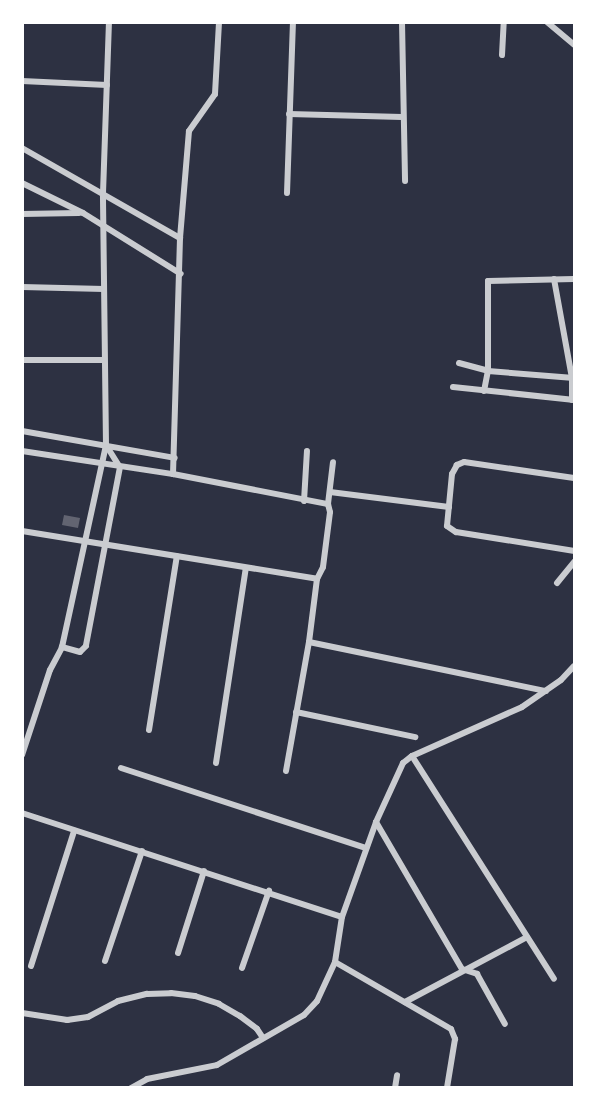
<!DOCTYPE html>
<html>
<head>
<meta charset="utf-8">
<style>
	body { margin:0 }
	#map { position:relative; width:597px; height:1110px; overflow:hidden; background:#2d3142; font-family:"Work Sans",sans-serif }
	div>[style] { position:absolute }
	.building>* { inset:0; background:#626471 }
	.minor>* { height:6px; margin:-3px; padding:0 3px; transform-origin:3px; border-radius:3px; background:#caccd0 }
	span { translate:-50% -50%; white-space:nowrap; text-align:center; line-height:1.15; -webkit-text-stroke:5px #fff; paint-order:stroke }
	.frame { position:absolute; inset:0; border:24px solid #fff; pointer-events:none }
</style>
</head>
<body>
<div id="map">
	<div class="building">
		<div style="clip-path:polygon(64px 515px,80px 518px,78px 528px,62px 525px)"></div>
	</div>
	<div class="minor">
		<div style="left:402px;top:22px;width:159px;rotate:88.9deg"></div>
		<div style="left:547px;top:22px;width:35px;rotate:40deg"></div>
		<div style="left:502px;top:55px;width:33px;rotate:-87deg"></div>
		<div style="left:22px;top:81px;width:85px;rotate:2.7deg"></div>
		<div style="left:289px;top:114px;width:113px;rotate:1.5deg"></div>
		<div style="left:22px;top:148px;width:182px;rotate:29.7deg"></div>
		<div style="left:22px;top:183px;width:68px;rotate:26.2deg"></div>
		<div style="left:83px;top:213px;width:115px;rotate:31.9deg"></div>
		<div style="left:287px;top:193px;width:171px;rotate:-88deg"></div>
		<div style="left:22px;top:214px;width:57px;rotate:-1deg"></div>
		<div style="left:554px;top:279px;width:101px;rotate:79.7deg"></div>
		<div style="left:572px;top:378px;width:22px;rotate:90deg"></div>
		<div style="left:22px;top:287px;width:82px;rotate:1.4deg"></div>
		<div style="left:22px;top:360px;width:82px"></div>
		<div style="left:459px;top:363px;width:30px;rotate:15deg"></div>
		<div style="left:488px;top:371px;width:86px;rotate:4.7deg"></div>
		<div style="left:453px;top:387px;width:122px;rotate:6.1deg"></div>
		<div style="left:484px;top:391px;width:20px;rotate:-79deg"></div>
		<div style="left:488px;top:371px;width:90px;rotate:-90deg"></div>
		<div style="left:488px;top:281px;width:86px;rotate:-1.3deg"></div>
		<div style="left:22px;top:431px;width:155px;rotate:10deg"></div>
		<div style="left:106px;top:445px;width:26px;rotate:58deg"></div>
		<div style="left:120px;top:467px;width:182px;rotate:100.8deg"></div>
		<div style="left:86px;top:646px;width:8px;rotate:135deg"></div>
		<div style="left:80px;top:652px;width:19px;rotate:-164deg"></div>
		<div style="left:62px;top:647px;width:207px;rotate:-77.7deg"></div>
		<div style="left:106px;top:445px;width:252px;rotate:-90.7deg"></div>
		<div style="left:103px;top:193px;width:171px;rotate:-88deg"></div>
		<div style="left:22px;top:451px;width:153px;rotate:8.7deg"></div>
		<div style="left:173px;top:474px;width:158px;rotate:11deg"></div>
		<div style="left:173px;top:474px;width:236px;rotate:-88.3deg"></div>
		<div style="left:180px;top:238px;width:107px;rotate:-85.2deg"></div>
		<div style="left:189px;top:131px;width:45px;rotate:-54.9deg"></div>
		<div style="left:215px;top:94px;width:72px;rotate:-86.8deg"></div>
		<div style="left:574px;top:478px;width:111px;rotate:-171.7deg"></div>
		<div style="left:464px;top:462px;width:8px;rotate:157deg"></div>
		<div style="left:457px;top:465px;width:10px;rotate:119deg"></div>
		<div style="left:452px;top:474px;width:52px;rotate:95.5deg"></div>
		<div style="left:447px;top:526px;width:11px;rotate:34deg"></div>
		<div style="left:456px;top:532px;width:120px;rotate:9.1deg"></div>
		<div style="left:330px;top:492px;width:120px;rotate:7.2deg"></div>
		<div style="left:304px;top:501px;width:50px;rotate:-86.6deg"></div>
		<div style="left:22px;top:531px;width:299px;rotate:9.2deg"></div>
		<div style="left:557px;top:583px;width:27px;rotate:-51deg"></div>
		<div style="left:309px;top:642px;width:242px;rotate:11.7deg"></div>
		<div style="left:296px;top:712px;width:122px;rotate:11.9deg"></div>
		<div style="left:149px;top:730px;width:176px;rotate:-80.9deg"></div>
		<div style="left:22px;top:755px;width:89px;rotate:-71.8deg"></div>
		<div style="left:50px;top:670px;width:26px;rotate:-62deg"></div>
		<div style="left:412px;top:756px;width:264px;rotate:57.5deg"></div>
		<div style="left:216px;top:763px;width:197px;rotate:-81.3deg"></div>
		<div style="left:121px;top:768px;width:258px;rotate:18.1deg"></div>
		<div style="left:286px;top:771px;width:131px;rotate:-79.9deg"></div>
		<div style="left:309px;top:642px;width:64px;rotate:-82.8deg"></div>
		<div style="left:317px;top:579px;width:13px;rotate:-63deg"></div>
		<div style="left:323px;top:567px;width:55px;rotate:-82.7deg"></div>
		<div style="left:330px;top:512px;width:8px;rotate:-104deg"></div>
		<div style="left:328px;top:504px;width:42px;rotate:-83.2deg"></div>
		<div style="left:22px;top:813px;width:336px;rotate:18deg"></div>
		<div style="left:376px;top:822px;width:170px;rotate:59.7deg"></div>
		<div style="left:462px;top:969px;width:16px;rotate:18deg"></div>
		<div style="left:477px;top:974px;width:57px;rotate:60.8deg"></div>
		<div style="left:178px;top:953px;width:86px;rotate:-72.4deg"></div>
		<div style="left:105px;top:961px;width:116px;rotate:-71.4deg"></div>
		<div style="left:335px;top:962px;width:134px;rotate:30deg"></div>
		<div style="left:451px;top:1029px;width:11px;rotate:68deg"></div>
		<div style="left:455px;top:1039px;width:50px;rotate:99.3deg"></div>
		<div style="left:31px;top:966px;width:142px;rotate:-72.3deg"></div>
		<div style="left:242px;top:968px;width:82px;rotate:-70.7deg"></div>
		<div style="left:405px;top:1002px;width:138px;rotate:-28deg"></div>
		<div style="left:22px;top:1013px;width:46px;rotate:8.8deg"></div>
		<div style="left:67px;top:1020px;width:21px;rotate:-8deg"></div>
		<div style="left:88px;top:1017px;width:34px;rotate:-28deg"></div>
		<div style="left:118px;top:1001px;width:30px;rotate:-14deg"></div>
		<div style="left:147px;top:994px;width:24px;rotate:-2deg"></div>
		<div style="left:171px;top:993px;width:24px;rotate:7deg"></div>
		<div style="left:195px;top:996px;width:25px;rotate:18deg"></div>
		<div style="left:219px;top:1004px;width:24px;rotate:30deg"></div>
		<div style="left:240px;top:1016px;width:21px;rotate:37deg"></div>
		<div style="left:257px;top:1029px;width:11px;rotate:56deg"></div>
		<div style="left:131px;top:1088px;width:18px;rotate:-29deg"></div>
		<div style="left:147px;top:1079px;width:71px;rotate:-11.3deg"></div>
		<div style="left:217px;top:1065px;width:100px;rotate:-29.9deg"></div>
		<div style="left:304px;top:1015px;width:19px;rotate:-47deg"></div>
		<div style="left:317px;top:1001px;width:43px;rotate:-65.2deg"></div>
		<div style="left:335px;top:962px;width:46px;rotate:-81.2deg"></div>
		<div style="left:342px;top:917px;width:101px;rotate:-70.3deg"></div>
		<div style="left:376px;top:822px;width:65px;rotate:-65.4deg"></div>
		<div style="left:403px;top:763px;width:11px;rotate:-38deg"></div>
		<div style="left:412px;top:756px;width:120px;rotate:-24deg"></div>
		<div style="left:522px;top:707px;width:47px;rotate:-34.7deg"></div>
		<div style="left:561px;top:680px;width:19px;rotate:-47deg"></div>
		<div style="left:395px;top:1088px;width:13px;rotate:-81deg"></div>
	</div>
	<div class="frame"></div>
</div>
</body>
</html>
